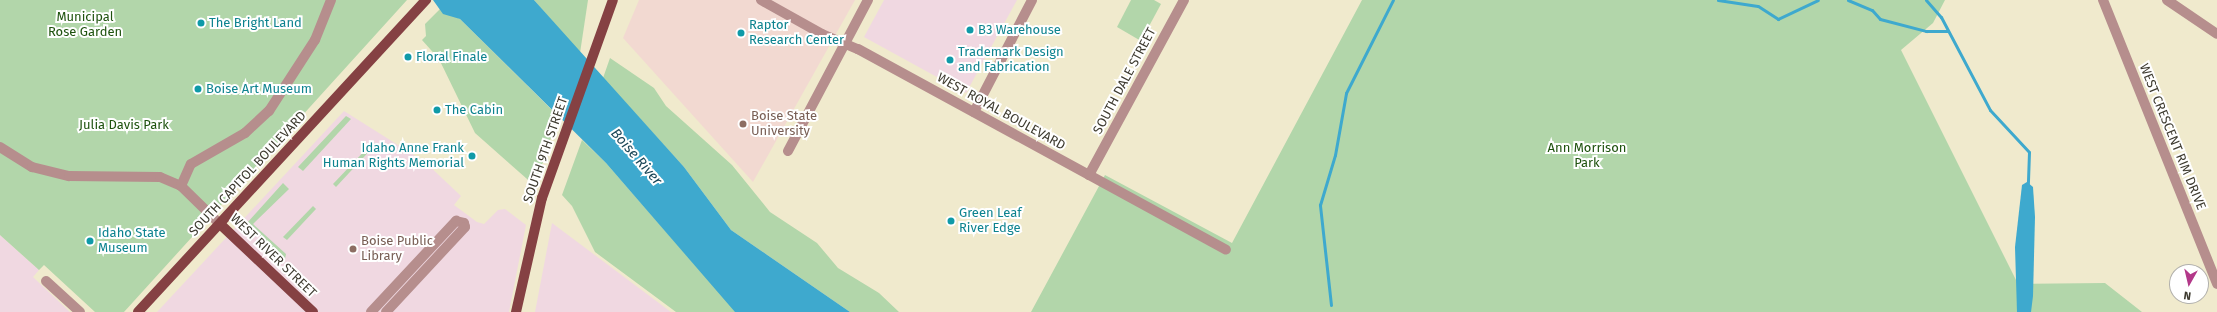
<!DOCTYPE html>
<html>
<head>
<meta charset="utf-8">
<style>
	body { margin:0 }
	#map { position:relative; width:2217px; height:312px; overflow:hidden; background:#f0eacd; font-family:"Fira Sans",sans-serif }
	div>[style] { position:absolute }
	.commercial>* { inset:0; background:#f0d8e1 }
	.education>* { inset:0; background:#f2d9d1 }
	.green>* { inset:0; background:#b2d6aa }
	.water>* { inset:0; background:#3ea9ce }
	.stream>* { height:3px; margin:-1.5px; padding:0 1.5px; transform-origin:1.5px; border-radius:1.5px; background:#3ea9ce }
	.minor>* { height:10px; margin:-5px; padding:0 5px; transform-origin:5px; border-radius:5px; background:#b68e8d }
	.major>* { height:10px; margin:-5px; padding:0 5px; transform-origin:5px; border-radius:5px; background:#854143 }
	.dots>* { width:11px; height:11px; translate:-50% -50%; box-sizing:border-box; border:2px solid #fff; border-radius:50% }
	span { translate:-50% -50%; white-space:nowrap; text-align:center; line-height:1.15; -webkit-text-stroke:4px #fff; paint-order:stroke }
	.park-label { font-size:13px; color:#1e520e }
	.culture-label { font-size:13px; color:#0d838f }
	.left { translate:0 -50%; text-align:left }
	.right { translate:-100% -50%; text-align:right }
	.street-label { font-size:13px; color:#3d3a2f }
	.education-label { font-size:13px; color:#785e54 }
	.water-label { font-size:14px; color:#1b4758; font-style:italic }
	.north { position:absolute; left:2169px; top:264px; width:40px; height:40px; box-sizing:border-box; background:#fff; border:1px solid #b1b0ac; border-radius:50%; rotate:188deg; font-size:11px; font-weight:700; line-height:16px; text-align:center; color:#3d3a2f }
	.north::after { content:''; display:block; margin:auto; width:14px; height:18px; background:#b33889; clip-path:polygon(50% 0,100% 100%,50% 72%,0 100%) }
</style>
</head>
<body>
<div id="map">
	<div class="commercial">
		<div style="clip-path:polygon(884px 0,1017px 0,966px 93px,864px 37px)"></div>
		<div style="clip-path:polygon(344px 111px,425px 162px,461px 196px,454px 205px,477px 222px,484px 224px,498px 210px,505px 209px,526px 225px,509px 312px,157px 312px)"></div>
		<div style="clip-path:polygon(552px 223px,671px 312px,535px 312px)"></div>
		<div style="clip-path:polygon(0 235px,39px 270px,33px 277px,70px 312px,0 312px)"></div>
	</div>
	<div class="education">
		<div style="clip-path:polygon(639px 0,855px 0,753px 182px,623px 38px)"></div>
	</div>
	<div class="green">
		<div style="clip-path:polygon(0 0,407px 0,124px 312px,95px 312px,44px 265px,39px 270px,0 235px)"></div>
		<div style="clip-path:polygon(534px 0,588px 0,580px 53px)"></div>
		<div style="clip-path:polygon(1131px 0,1154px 0,1161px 4px,1141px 41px,1117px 27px)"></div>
		<div style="clip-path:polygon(1362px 0,1945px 0,1933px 23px,1901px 50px,2018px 284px,2105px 283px,2142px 312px,1031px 312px,1105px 175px,1232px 243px)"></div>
		<div style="clip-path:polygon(440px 9px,460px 19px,558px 116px,535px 186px,475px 133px,439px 59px,422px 40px,426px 36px,425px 24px)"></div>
		<div style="clip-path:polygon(610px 58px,654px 88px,666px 106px,732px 165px,770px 212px,817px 243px,838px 268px,879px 293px,899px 312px,850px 312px,731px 230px,684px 167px,603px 78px)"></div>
		<div style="clip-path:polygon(346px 116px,351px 119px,303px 171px,298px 167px)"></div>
		<div style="clip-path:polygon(582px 140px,606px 163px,736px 312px,676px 312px,595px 252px,572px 206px,562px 195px)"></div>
		<div style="clip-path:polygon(373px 142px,376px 144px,336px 187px,333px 184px)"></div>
		<div style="clip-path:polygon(283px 183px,289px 189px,253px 224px,286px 254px,285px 259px,247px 223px)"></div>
		<div style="clip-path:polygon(313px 206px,316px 209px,287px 240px,283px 237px)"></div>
	</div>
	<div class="water">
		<div style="clip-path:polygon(433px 0,534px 0,684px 167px,731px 230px,850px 312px,735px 312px,606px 163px,460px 19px,443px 14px)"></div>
		<div style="clip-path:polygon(2027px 182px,2033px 187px,2035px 217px,2033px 296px,2031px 312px,2017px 312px,2015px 247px,2022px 185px)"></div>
	</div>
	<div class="stream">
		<div style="left:1718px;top:0;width:40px;rotate:8.5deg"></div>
		<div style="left:1758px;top:6px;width:24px;rotate:33deg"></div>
		<div style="left:1778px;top:19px;width:44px;rotate:-25.4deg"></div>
		<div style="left:1848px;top:0;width:26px;rotate:23deg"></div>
		<div style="left:1872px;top:10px;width:12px;rotate:48deg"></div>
		<div style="left:1880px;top:19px;width:48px;rotate:14.6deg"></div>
		<div style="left:1926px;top:31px;width:22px"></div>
		<div style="left:1926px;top:0;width:23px;rotate:49deg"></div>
		<div style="left:1941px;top:17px;width:105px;rotate:62.2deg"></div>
		<div style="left:1990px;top:110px;width:57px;rotate:47.1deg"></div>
		<div style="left:2029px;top:152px;width:33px;rotate:92deg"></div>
		<div style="left:1331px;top:305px;width:101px;rotate:-96.3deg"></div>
		<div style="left:1320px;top:205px;width:52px;rotate:-73.3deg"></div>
		<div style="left:1335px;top:155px;width:63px;rotate:-79.9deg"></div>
		<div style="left:1346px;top:93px;width:104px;rotate:-63.2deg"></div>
	</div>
	<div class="minor">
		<div style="left:761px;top:0;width:70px;rotate:29.1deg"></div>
		<div style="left:822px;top:34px;width:39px;rotate:23deg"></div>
		<div style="left:858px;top:49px;width:419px;rotate:28.6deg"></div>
		<div style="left:2103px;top:0;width:306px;rotate:68.1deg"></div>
		<div style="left:2167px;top:0;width:60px;rotate:34.2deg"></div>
		<div style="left:974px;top:112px;width:126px;rotate:-62.6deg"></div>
		<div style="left:0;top:147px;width:38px;rotate:32deg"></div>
		<div style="left:32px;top:167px;width:38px;rotate:14deg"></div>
		<div style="left:69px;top:176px;width:91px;rotate:0.6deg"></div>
		<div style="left:160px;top:177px;width:23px;rotate:23deg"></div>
		<div style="left:181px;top:186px;width:54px;rotate:44.3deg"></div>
		<div style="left:788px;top:151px;width:171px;rotate:-62.1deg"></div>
		<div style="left:1089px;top:175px;width:199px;rotate:-61.5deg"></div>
		<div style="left:181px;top:186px;width:24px;rotate:-66deg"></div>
		<div style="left:191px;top:164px;width:62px;rotate:-29.9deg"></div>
		<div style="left:245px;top:133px;width:33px;rotate:-43deg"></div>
		<div style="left:269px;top:111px;width:85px;rotate:-57.1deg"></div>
		<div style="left:315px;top:40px;width:43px;rotate:-68.2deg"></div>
		<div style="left:46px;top:281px;width:46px;rotate:42.4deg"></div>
		<div style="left:371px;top:312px;width:125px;rotate:-47deg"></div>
		<div style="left:456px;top:221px;width:8px;rotate:14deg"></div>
		<div style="left:464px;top:223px;width:4px;rotate:76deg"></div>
		<div style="left:465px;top:227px;width:116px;rotate:132.9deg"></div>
	</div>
	<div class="major">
		<div style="left:220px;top:224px;width:128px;rotate:43.4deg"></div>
		<div style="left:138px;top:312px;width:425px;rotate:-47.3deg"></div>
		<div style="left:516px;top:312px;width:117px;rotate:-77.2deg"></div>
		<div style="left:542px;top:198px;width:210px;rotate:-70.3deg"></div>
	</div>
	<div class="dots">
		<div style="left:201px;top:23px;background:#0f9aa8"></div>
		<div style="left:970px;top:30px;background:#0f9aa8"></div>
		<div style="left:741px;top:33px;background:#0f9aa8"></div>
		<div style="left:408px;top:57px;background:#0f9aa8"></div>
		<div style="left:950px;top:60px;background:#0f9aa8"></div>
		<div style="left:198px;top:89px;background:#0f9aa8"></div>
		<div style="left:437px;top:110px;background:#0f9aa8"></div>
		<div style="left:743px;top:124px;background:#8d6e63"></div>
		<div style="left:472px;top:156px;background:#0f9aa8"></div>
		<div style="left:951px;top:221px;background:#0f9aa8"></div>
		<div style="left:90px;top:241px;background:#0f9aa8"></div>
		<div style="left:353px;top:249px;background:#8d6e63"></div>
	</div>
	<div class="park-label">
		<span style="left:85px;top:25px">Municipal<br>Rose Garden</span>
		<span style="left:124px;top:125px">Julia Davis Park</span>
		<span style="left:1587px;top:156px">Ann Morrison<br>Park</span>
	</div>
	<div class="culture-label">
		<span class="left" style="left:209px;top:23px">The Bright Land</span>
		<span class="left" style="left:749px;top:33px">Raptor<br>Research Center</span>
		<span class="left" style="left:978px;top:30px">B3 Warehouse</span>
		<span class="left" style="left:958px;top:60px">Trademark Design<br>and Fabrication</span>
		<span class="left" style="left:416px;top:57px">Floral Finale</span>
		<span class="left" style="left:206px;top:89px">Boise Art Museum</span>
		<span class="left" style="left:445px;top:110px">The Cabin</span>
		<span class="right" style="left:464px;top:156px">Idaho Anne Frank<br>Human Rights Memorial</span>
		<span class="left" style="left:959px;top:221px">Green Leaf<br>River Edge</span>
		<span class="left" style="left:98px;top:241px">Idaho State<br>Museum</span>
	</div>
	<div class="street-label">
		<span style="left:1125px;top:81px;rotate:-62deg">SOUTH DALE STREET</span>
		<span style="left:1001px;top:112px;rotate:29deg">WEST ROYAL BOULEVARD</span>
		<span style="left:2172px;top:137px;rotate:68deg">WEST CRESCENT RIM DRIVE</span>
		<span style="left:546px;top:150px;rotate:-71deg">SOUTH 9TH STREET</span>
		<span style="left:248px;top:174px;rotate:-47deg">SOUTH CAPITOL BOULEVARD</span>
		<span style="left:273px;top:256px;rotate:44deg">WEST RIVER STREET</span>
	</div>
	<div class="education-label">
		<span class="left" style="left:751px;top:124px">Boise State<br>University</span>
		<span class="left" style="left:361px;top:249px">Boise Public<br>Library</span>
	</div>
	<div class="water-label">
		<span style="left:636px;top:157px;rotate:49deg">Boise River</span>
	</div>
	<div class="north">N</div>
</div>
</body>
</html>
